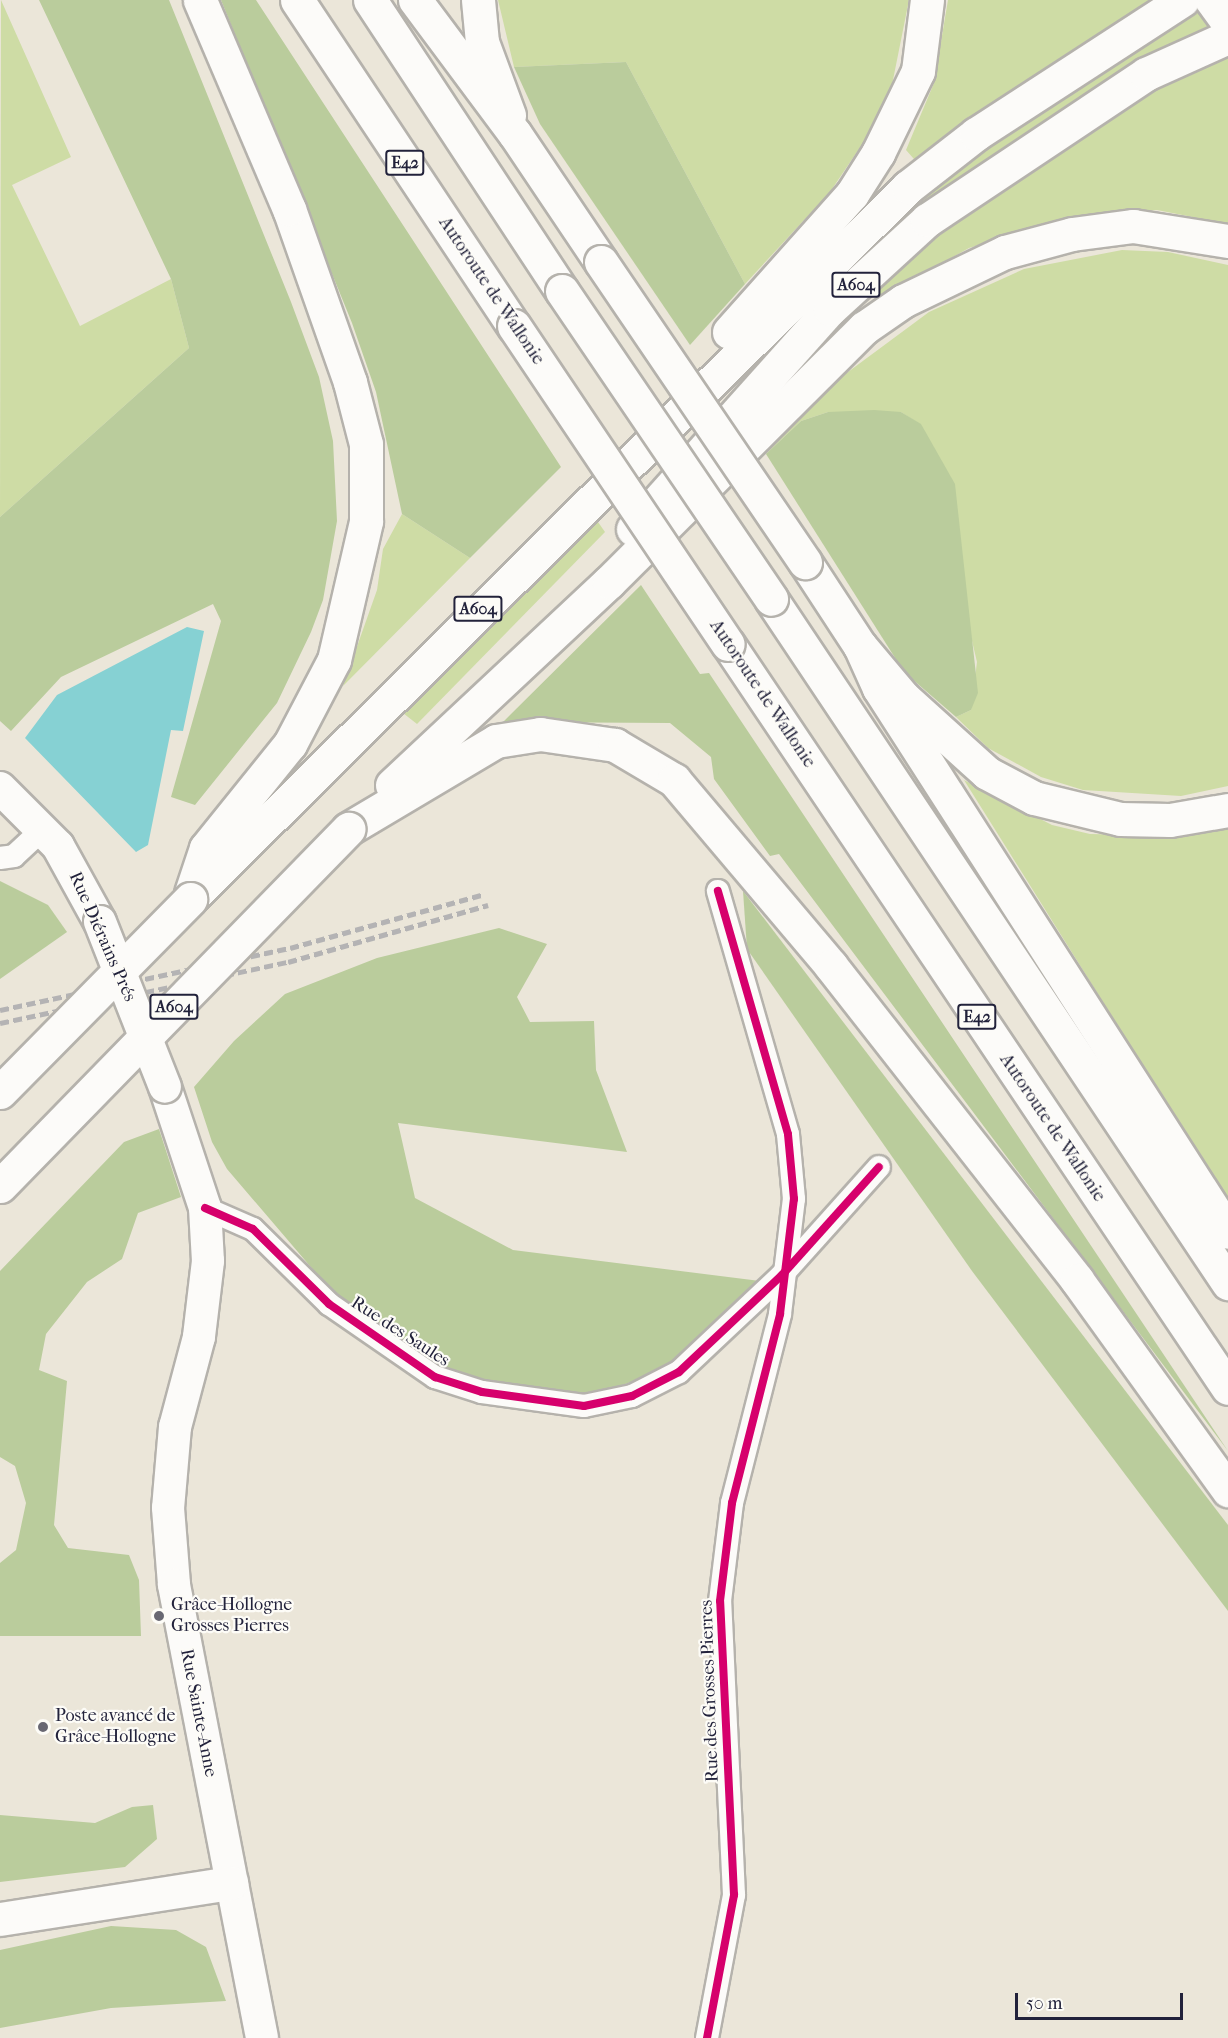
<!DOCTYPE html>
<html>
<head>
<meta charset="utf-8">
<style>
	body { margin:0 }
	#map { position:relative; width:1228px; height:2038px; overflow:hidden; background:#ebe6d9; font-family:"IM FELL French Canon",serif }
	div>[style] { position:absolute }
	.green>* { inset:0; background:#cedca5 }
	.forest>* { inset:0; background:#bacc9c }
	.water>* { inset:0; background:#86d1d3 }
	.roads { filter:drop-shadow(2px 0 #b5b2ac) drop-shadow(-2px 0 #b5b2ac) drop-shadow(0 2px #b5b2ac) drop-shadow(0 -2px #b5b2ac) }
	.street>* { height:22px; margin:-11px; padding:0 11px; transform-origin:11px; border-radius:11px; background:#fcfbf9 }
	.secondary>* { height:32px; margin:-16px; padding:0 16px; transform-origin:16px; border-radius:16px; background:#fcfbf9 }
	.highway>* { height:33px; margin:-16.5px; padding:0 16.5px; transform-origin:16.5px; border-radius:16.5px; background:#fcfbf9 }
	.rail>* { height:4.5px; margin-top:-2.25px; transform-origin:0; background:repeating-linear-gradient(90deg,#b4b3b4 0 9px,transparent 0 13.5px) }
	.bridges { filter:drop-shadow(2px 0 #b5b2ac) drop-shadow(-2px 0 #b5b2ac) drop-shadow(0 2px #b5b2ac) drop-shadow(0 -2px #b5b2ac) }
	.secondary-bridge>* { height:32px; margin:-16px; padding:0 16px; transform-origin:16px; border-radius:16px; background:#fcfbf9 }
	.highway-bridge>* { height:33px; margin:-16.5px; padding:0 16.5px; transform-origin:16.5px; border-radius:16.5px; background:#fcfbf9 }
	.cycleway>* { height:8px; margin:-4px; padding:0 4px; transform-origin:4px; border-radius:4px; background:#d6006c }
	.dots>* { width:16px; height:16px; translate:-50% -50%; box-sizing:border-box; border:3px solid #fdfcf7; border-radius:50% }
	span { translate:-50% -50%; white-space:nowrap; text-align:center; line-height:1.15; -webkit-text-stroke:4.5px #fdfcf7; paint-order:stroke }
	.shield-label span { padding:2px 4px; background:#fdfcf7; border:2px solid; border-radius:4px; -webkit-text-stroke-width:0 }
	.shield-label { font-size:16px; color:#22223b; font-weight:700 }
	.street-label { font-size:18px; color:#22223b }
	.poi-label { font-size:18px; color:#22223b }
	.left { translate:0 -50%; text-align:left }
	.scale { position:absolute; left:1015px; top:1993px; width:168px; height:27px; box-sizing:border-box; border:3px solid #22223b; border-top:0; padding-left:8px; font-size:18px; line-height:21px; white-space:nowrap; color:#22223b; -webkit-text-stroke:4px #fdfcf7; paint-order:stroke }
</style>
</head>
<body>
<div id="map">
	<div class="green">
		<div style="clip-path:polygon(1px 0,71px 157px,12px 185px,80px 326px,171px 279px,189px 348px,0 517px)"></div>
		<div style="clip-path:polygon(498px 0,909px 0,892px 85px,869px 134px,830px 192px,745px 284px,626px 62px,514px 67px)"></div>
		<div style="clip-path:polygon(948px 0,1171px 0,921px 167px,906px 150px,934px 83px)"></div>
		<div style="clip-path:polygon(1199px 3px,1217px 32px,889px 246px,874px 237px,991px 140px,1180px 22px)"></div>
		<div style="clip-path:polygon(1228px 52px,1228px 224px,1157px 210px,1072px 217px,969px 248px,880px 298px,875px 286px,958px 214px,1191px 65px)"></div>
		<div style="clip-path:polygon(1122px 250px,1168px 252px,1228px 265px,1228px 786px,1181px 796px,1083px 790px,1041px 777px,988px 748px,956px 717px,971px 710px,977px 662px,921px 425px,901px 412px,828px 412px,801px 421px,766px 454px,764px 444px,821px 392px,929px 312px,1024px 269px)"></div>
		<div style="clip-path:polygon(402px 514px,470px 558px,343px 686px,377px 590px,383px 549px)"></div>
		<div style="clip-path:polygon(598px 522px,605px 532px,417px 724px,403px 713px)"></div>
		<div style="clip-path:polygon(964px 780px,1052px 825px,1090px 834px,1183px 836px,1228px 825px,1228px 1202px)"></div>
	</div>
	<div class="forest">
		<div style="clip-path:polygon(39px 0,169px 0,291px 302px,319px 377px,333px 441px,337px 521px,323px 600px,311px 632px,277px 703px,195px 805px,171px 797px,221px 621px,213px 604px,61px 677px,11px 731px,0 721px,0 517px,189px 348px,171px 279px)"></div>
		<div style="clip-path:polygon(221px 0,256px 0,561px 467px,470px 558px,402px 514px,376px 392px,352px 323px)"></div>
		<div style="clip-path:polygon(626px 62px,745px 284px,690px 345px,540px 124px,514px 67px)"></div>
		<div style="clip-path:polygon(874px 410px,901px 412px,921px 424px,955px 484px,978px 693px,971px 710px,956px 717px,904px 672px,766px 454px,801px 421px,828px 412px)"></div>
		<div style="clip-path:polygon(641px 585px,700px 674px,709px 673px,1228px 1451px,779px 854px,770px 856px,714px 779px,711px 757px,670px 723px,503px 722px)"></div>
		<div style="clip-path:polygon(0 881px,48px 905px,67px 932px,0 979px)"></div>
		<div style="clip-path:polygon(743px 891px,1228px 1525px,1228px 1611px,972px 1271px,747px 949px)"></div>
		<div style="clip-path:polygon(499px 928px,547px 944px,517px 997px,530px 1022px,594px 1021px,596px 1070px,627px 1152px,398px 1123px,415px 1198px,513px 1250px,768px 1282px,677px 1366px,582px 1399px,529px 1394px,441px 1372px,339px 1300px,227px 1169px,212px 1142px,194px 1087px,234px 1041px,285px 994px,377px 958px)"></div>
		<div style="clip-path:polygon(159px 1129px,181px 1197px,138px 1213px,122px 1259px,87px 1282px,46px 1334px,39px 1370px,67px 1381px,54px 1525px,68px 1548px,129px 1555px,139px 1580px,141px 1636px,0 1636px,0 1563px,16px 1550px,26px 1503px,15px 1466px,0 1457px,0 1271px,124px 1142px)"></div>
		<div style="clip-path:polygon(153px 1805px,157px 1839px,125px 1867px,0 1882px,0 1815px,95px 1823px,132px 1807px)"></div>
		<div style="clip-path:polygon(111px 1926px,176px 1930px,206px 1947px,226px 2001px,111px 2008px,0 2028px,0 1950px)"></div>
	</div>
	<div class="water">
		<div style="clip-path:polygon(187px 627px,204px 631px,183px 731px,171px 730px,148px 845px,136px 852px,25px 738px,57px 695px)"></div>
	</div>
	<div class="roads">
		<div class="street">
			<div style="left:0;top:858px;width:14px;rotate:-8deg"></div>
			<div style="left:14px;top:856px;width:40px;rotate:-43deg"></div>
			<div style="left:205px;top:1208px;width:52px;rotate:23.6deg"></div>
			<div style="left:253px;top:1229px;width:107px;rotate:44.6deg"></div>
			<div style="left:329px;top:1304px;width:129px;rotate:34.6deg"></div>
			<div style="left:435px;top:1377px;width:49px;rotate:17.7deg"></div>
			<div style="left:482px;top:1392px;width:103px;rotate:7.8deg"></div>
			<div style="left:584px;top:1406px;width:49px;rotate:-11.8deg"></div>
			<div style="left:632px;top:1396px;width:53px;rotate:-27.1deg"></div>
			<div style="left:679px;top:1372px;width:141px;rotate:-43.3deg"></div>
			<div style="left:782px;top:1275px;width:145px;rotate:-48.1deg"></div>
			<div style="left:707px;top:2038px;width:146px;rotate:-79.3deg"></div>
			<div style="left:734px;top:1895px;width:294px;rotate:-92.7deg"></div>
			<div style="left:720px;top:1601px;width:99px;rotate:-83deg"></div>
			<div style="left:732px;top:1503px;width:195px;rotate:-75.7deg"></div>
			<div style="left:780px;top:1314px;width:116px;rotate:-83.1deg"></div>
			<div style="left:794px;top:1199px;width:65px;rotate:-95.3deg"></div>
			<div style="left:788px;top:1134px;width:253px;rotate:-106.1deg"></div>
		</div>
		<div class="secondary">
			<div style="left:1211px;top:0;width:29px;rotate:54deg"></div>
			<div style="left:0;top:788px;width:82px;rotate:45deg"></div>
			<div style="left:58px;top:846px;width:87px;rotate:61.1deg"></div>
			<div style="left:165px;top:1087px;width:127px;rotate:71.7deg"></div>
			<div style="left:205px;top:1208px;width:53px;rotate:86.8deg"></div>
			<div style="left:208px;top:1261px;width:77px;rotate:96.8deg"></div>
			<div style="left:199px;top:1337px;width:93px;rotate:104.9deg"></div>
			<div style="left:175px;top:1427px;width:81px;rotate:94.9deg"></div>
			<div style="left:168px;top:1508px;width:77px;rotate:85.5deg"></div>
			<div style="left:174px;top:1585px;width:461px;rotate:79deg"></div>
		</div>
		<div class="highway">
			<div style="left:297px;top:0;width:392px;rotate:56.4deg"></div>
			<div style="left:370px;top:0;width:349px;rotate:56.6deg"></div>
			<div style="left:415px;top:0;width:167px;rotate:53.3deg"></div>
			<div style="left:515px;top:134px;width:154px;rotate:56.1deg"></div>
			<div style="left:478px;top:0;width:42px;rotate:84.6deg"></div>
			<div style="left:482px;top:42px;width:78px;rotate:69.7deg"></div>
			<div style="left:729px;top:332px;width:185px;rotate:-48.3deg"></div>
			<div style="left:852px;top:194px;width:49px;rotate:-57.6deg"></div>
			<div style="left:878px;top:153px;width:91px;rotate:-64deg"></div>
			<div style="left:918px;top:71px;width:72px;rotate:-82.8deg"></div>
			<div style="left:633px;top:529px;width:295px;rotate:-48.2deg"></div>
			<div style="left:830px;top:309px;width:132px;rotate:-42.5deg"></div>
			<div style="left:927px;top:220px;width:263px;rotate:-33.7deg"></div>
			<div style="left:1146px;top:74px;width:90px;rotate:-24.3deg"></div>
			<div style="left:805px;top:562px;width:100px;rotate:56.8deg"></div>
			<div style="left:860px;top:646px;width:67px;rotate:49.9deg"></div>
			<div style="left:903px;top:697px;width:113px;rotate:42.1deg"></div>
			<div style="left:987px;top:773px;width:53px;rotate:28deg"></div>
			<div style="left:1034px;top:798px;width:89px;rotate:13.7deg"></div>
			<div style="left:1120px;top:819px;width:50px;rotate:1.1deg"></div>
			<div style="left:1170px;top:820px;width:59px;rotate:-9.8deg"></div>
			<div style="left:771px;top:599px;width:823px;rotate:56.25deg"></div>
			<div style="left:728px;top:644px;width:896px;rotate:56.1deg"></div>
			<div style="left:860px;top:646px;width:46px;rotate:65.7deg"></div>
			<div style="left:879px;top:688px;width:646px;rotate:57.32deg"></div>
			<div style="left:392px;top:785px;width:297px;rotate:-43.1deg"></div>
			<div style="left:609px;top:582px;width:360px;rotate:-44.9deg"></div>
			<div style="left:864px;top:328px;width:47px;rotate:-34.7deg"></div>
			<div style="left:903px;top:301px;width:113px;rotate:-25.7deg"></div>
			<div style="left:1005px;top:252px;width:69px;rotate:-15deg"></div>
			<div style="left:1072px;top:234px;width:62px;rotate:-7.5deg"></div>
			<div style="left:1133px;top:226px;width:96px;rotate:9deg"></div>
			<div style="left:348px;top:829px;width:172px;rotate:-30.7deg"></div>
			<div style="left:496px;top:741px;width:45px;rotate:-9deg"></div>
			<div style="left:540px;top:734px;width:76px;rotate:8.3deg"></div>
			<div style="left:615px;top:745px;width:69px;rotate:30.7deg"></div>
			<div style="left:674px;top:780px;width:243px;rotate:49.8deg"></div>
			<div style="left:831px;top:966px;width:399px;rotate:51.9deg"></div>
			<div style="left:1077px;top:1280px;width:259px;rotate:54.3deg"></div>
			<div style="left:191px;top:893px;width:47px;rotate:-71.6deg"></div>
			<div style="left:206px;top:848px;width:134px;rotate:-51.1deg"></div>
			<div style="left:290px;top:744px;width:95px;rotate:-62.4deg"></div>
			<div style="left:334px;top:660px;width:143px;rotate:-77deg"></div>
			<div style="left:366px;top:521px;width:77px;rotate:-90deg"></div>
			<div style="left:366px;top:444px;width:64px;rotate:-104.5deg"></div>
			<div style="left:350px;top:382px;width:183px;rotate:-109.4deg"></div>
			<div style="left:289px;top:209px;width:227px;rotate:-113.1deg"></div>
			<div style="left:190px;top:899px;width:1011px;rotate:-44.76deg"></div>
			<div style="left:908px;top:187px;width:86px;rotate:-37.9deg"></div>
			<div style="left:976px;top:134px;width:246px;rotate:-33deg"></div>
			<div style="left:0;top:1919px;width:234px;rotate:-8.9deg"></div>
		</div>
	</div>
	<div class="rail">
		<div style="left:0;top:1010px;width:297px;rotate:-12.1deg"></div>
		<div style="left:290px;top:948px;width:202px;rotate:-15.5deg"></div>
		<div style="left:0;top:1023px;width:294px;rotate:-12deg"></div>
		<div style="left:288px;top:962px;width:208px;rotate:-15.9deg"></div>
	</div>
	<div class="bridges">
		<div class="secondary-bridge">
			<div style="left:100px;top:922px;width:177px;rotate:68.5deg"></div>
		</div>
		<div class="highway-bridge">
			<div style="left:601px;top:262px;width:363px;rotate:55.8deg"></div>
			<div style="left:562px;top:291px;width:372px;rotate:55.8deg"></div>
			<div style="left:514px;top:326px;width:383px;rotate:56.1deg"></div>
			<div style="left:0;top:1092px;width:271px;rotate:-45.4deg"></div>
			<div style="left:0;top:1186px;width:499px;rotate:-45.7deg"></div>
		</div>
	</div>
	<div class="cycleway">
		<div style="left:205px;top:1208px;width:52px;rotate:23.6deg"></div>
		<div style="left:253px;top:1229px;width:107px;rotate:44.6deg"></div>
		<div style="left:329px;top:1304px;width:129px;rotate:34.6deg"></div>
		<div style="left:435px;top:1377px;width:49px;rotate:17.7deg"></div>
		<div style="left:482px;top:1392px;width:103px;rotate:7.8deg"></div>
		<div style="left:584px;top:1406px;width:49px;rotate:-11.8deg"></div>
		<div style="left:632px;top:1396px;width:53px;rotate:-27.1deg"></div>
		<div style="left:679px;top:1372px;width:141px;rotate:-43.3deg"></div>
		<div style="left:782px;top:1275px;width:145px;rotate:-48.1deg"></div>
		<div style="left:707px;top:2038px;width:146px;rotate:-79.3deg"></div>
		<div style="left:734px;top:1895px;width:294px;rotate:-92.7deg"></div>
		<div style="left:720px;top:1601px;width:99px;rotate:-83deg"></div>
		<div style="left:732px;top:1503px;width:195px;rotate:-75.7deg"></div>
		<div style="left:780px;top:1314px;width:116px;rotate:-83.1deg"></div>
		<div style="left:794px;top:1199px;width:65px;rotate:-95.3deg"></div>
		<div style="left:788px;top:1134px;width:253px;rotate:-106.1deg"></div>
	</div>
	<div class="dots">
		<div style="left:159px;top:1616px;background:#686772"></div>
		<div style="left:43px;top:1727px;background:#686772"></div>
	</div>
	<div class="shield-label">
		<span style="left:405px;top:163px">E42</span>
		<span style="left:856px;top:285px">A604</span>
		<span style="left:478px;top:609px">A604</span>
		<span style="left:174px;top:1007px">A604</span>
		<span style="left:977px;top:1017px">E42</span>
	</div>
	<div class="street-label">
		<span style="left:491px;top:291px;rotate:56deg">Autoroute de Wallonie</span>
		<span style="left:762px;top:694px;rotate:56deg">Autoroute de Wallonie</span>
		<span style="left:102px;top:937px;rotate:66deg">Rue Diérains Prés</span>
		<span style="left:1052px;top:1128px;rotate:56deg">Autoroute de Wallonie</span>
		<span style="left:400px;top:1332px;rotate:33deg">Rue des Saules</span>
		<span style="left:710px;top:1691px;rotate:-92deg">Rue des Grosses Pierres</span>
		<span style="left:198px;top:1713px;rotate:79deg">Rue Sainte-Anne</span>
	</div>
	<div class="poi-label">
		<span class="left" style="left:171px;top:1616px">Grâce-Hollogne<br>Grosses Pierres</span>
		<span class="left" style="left:55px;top:1727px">Poste avancé de<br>Grâce-Hollogne</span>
	</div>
	<div class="scale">50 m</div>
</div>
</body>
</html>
